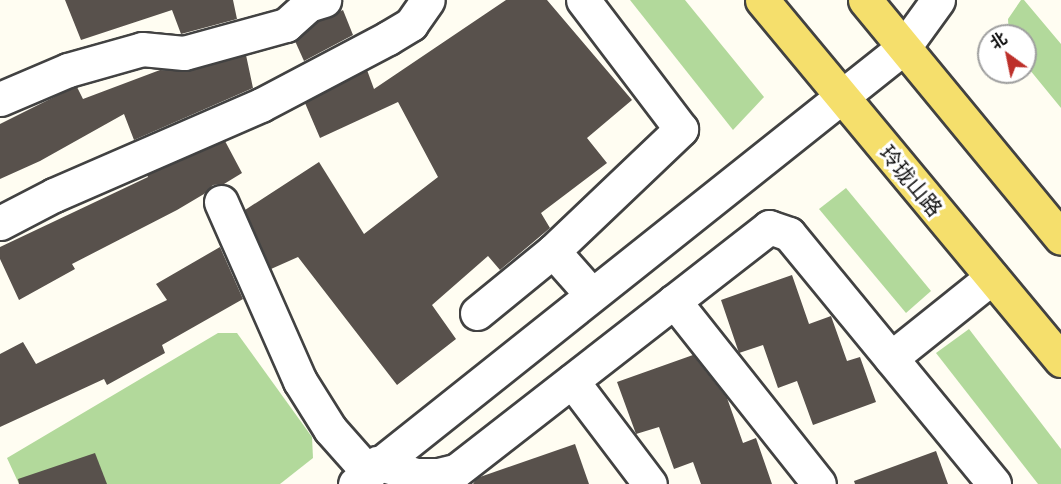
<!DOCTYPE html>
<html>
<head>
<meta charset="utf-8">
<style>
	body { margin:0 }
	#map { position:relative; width:1061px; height:484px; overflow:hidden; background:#fffdf2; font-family:"Playfair Display","Noto Sans SC",serif }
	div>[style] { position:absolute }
	.forest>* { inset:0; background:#b2d99b }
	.building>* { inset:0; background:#58514c }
	.roads { filter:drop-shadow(2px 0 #424242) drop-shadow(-2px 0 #424242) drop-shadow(0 2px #424242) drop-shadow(0 -2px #424242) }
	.minor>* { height:33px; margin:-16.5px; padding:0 16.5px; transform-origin:16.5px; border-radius:16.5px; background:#fff }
	.major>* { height:33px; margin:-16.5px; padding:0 16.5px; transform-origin:16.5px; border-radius:16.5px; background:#f5df6c }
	span { translate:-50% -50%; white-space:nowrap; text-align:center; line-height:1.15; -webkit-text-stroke:6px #fff; paint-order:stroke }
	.street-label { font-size:21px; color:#0f0f0f }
	.north { position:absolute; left:977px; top:24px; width:60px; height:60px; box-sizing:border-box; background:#fff; border:2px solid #9f9f9f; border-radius:50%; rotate:327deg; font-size:16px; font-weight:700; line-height:24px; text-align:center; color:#0f0f0f }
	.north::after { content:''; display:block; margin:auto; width:21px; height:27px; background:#bd302a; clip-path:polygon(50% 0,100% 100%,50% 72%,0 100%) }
</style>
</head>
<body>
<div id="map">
	<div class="forest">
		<div style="clip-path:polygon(630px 0,685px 0,764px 97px,733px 130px)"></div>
		<div style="clip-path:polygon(1021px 0,1024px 0,1061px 44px,1061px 108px,1025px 64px,1025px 36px,1009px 36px,1008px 19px)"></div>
		<div style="clip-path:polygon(846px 188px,931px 291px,906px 313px,819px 209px)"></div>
		<div style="clip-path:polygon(969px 329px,1061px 449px,1061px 484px,1038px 484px,936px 353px)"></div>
		<div style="clip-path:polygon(218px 333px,237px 333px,312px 437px,313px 458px,280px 484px,19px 484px,7px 458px)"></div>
	</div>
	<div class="building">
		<div style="clip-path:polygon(65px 0,233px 0,237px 19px,181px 34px,172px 10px,81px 40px)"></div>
		<div style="clip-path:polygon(506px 0,547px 0,632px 100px,587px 138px,607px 163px,541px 213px,550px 228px,500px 270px,488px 256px,432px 305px,456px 339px,397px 385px,298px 257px,271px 269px,245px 210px,319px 162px,364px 234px,438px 177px,398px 102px,320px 138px,305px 103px,367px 70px,374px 89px)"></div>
		<div style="clip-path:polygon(343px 10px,353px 35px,304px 61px,295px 41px,317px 22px)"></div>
		<div style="clip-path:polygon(246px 55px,253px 88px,134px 140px,124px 114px,40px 161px,0 179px,0 124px,56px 96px,77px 87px,83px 99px,160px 70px,189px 71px)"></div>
		<div style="clip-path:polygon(225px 141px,242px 173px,224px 184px,213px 185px,204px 194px,177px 210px,72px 264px,75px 269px,19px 300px,0 259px,0 247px,148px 177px,147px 175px)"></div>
		<div style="clip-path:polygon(220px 247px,243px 299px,162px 345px,165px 353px,107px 385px,104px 379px,0 427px,0 354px,23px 342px,36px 364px,167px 300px,156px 284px)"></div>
		<div style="clip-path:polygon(792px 275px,809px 324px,831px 316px,847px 361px,860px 357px,876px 402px,813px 425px,797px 381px,778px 388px,763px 345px,739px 353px,721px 300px)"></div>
		<div style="clip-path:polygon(693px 355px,727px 398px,743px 443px,756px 438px,772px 484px,701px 484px,693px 462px,674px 469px,659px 427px,636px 434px,617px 382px)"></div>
		<div style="clip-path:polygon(575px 444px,589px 484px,473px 484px,477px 478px)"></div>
		<div style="clip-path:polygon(936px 451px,948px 484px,855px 484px,854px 481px)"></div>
		<div style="clip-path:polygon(95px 453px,107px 484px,19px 484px,18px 479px)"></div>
	</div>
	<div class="roads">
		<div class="minor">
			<div style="left:0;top:99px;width:74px;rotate:-23.1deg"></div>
			<div style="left:68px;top:70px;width:77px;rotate:-15.8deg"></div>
			<div style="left:142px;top:49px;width:42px;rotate:5.4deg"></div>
			<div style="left:184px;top:53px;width:106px;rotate:-15.4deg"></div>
			<div style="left:286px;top:25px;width:30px;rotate:-42deg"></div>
			<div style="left:308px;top:5px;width:17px;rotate:-17deg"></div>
			<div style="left:221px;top:202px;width:196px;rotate:66.2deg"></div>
			<div style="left:300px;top:381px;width:57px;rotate:58deg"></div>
			<div style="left:330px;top:429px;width:57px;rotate:48.5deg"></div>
			<div style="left:0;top:223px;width:61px;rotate:-27.4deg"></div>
			<div style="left:54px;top:195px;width:226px;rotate:-23.5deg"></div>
			<div style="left:261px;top:105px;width:144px;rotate:-27.8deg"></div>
			<div style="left:388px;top:38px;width:27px;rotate:-31deg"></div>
			<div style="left:411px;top:24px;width:29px;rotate:-55deg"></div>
			<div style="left:553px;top:251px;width:57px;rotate:48.5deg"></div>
			<div style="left:674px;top:301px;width:233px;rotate:51.6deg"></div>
			<div style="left:477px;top:313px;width:98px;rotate:-39.2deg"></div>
			<div style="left:553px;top:251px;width:177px;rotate:-43.6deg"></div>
			<div style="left:681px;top:129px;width:162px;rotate:-127.2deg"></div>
			<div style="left:891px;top:358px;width:129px;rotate:-38.7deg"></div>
			<div style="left:572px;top:381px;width:129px;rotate:52.9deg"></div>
			<div style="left:377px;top:463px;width:41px;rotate:17.1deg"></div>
			<div style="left:416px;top:475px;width:22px"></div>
			<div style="left:438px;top:475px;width:18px;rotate:-13deg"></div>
			<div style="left:456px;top:471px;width:397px;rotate:-37.9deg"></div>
			<div style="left:769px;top:227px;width:21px;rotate:19deg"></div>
			<div style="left:789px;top:234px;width:323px;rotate:50.6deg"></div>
			<div style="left:355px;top:484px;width:702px;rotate:-38.52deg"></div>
			<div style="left:904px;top:47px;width:58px;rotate:-54.1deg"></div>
		</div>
		<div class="major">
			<div style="left:762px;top:0;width:468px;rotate:50.3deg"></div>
			<div style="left:865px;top:0;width:308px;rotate:50.5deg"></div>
		</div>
	</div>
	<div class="street-label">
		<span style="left:912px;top:180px;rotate:50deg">玲珑山路</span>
	</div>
	<div class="north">北</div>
</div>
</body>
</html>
